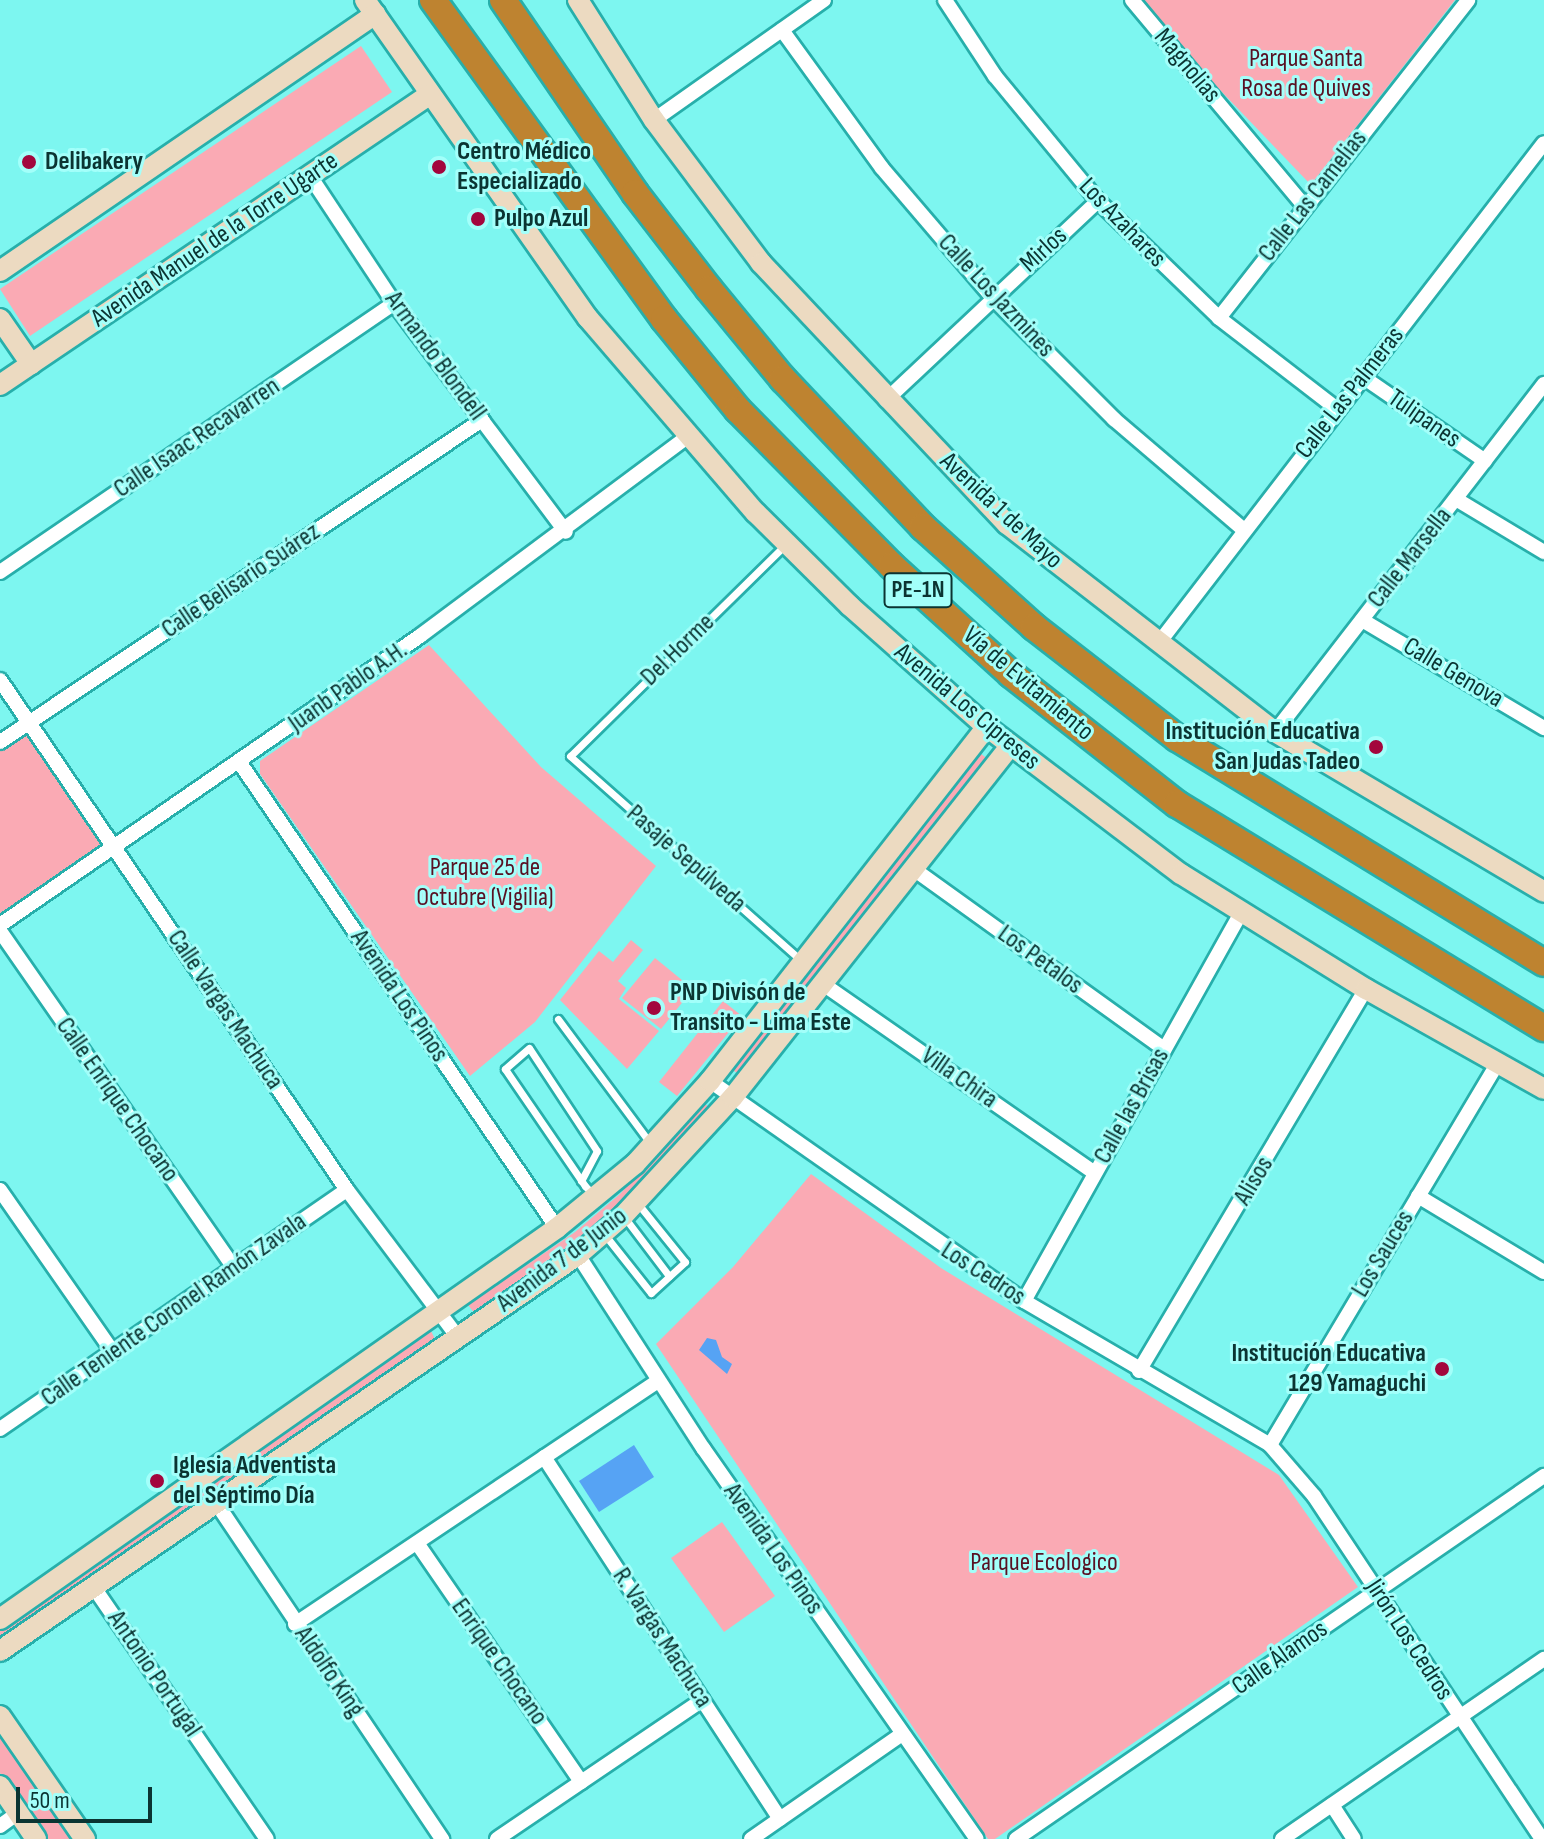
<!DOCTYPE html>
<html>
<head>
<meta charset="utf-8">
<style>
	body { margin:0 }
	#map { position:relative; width:1544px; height:1839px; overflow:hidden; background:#7df6f0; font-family:"Sofia Sans Condensed",sans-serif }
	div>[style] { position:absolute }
	.green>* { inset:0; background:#faaab4 }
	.water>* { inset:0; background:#56a3f4 }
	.roads { filter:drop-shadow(2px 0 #27afab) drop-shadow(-2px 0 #27afab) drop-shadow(0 2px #27afab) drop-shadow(0 -2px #27afab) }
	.lane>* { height:7px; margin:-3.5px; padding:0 3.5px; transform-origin:3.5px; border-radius:3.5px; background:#fff }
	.street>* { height:14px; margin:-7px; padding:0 7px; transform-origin:7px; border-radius:7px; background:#fff }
	.secondary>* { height:20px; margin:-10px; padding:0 10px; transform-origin:10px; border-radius:10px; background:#ecdac1 }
	.highway>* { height:26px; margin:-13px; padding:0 13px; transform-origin:13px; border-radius:13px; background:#be8330 }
	.dots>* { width:22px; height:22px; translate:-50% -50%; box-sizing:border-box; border:4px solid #a3fffa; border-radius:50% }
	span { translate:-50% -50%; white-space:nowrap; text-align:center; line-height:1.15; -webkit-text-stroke:6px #a3fffa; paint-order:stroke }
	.shield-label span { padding:2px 6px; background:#a3fffa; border:2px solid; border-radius:6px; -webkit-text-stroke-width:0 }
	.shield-label { font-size:24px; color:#0b3432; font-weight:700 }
	.park-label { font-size:26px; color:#591123 }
	.street-label { font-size:26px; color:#0b3432 }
	.poi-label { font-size:26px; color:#0b3432; font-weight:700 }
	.left { translate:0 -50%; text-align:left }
	.right { translate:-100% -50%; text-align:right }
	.scale { position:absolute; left:16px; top:1787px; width:136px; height:36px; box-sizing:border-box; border:4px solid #0b3432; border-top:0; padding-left:10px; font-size:24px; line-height:28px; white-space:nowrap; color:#0b3432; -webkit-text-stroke:6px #a3fffa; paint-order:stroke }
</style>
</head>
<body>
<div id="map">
	<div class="green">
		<div style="clip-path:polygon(1141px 0,1455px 0,1311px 185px,1172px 40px)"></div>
		<div style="clip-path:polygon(361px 46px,392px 92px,30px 336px,0 289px)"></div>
		<div style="clip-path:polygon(429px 645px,541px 767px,656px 866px,535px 1022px,470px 1076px,260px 774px,260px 761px)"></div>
		<div style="clip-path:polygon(27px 728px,104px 842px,0 917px,0 748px)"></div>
		<div style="clip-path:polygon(976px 750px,989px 760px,741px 1076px,730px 1068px)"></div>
		<div style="clip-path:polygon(631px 940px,643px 950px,618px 981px,626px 988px,619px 999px,659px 1031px,627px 1069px,560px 1000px,599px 951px,613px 962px)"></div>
		<div style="clip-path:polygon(655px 958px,693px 989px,661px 1029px,622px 998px)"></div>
		<div style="clip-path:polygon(723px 1001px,742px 1016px,677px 1096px,659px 1082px)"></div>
		<div style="clip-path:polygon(703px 1102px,712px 1110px,658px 1172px,583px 1241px,476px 1315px,468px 1305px,575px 1232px,620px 1194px)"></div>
		<div style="clip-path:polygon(811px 1174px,941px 1268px,1279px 1475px,1358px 1587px,995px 1839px,988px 1839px,656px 1344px,733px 1267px)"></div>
		<div style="clip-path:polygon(430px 1329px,435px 1339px,0 1642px,0 1627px)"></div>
		<div style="clip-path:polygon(722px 1522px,775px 1596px,724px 1632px,671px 1558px)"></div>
		<div style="clip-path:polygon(0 1734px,72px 1839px,45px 1839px,0 1773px)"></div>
	</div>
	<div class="water">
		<div style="clip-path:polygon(707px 1338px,716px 1340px,722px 1357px,732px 1364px,727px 1374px,699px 1350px)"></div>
		<div style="clip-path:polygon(634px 1445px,654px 1477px,599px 1512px,579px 1481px)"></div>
	</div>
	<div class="roads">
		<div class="lane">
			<div style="left:785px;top:545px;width:301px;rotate:135.5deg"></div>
			<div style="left:570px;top:756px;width:310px;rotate:41.5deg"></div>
			<div style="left:558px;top:1019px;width:156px;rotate:53.4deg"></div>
			<div style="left:581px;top:1181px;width:34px;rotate:-62deg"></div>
			<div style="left:597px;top:1151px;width:123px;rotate:-123.4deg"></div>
			<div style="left:529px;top:1048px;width:32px;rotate:139deg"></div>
			<div style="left:505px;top:1069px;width:142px;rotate:55.6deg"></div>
			<div style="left:585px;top:1186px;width:13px;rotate:45deg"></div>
			<div style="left:625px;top:1218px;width:73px;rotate:52.8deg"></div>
			<div style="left:605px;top:1235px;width:74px;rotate:51.6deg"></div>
			<div style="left:651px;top:1293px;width:46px;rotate:-42.4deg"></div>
			<div style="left:685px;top:1262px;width:73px;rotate:-128.9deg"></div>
		</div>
		<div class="street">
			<div style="left:945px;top:0;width:91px;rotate:56.7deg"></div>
			<div style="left:995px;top:76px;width:162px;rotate:50.5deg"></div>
			<div style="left:1098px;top:201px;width:168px;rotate:44deg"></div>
			<div style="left:1219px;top:318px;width:149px;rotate:37.6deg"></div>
			<div style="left:1132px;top:0;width:268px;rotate:50.1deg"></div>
			<div style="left:782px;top:30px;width:170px;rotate:54.1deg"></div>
			<div style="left:882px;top:168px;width:170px;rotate:49.5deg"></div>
			<div style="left:992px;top:297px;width:173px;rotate:45deg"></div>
			<div style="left:1114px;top:419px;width:171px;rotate:40.5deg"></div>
			<div style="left:654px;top:120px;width:208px;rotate:-35.2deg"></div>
			<div style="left:310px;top:176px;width:152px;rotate:56.5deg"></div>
			<div style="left:394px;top:303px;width:286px;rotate:53.1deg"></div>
			<div style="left:1219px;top:318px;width:404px;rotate:-51.9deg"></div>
			<div style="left:1363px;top:377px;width:148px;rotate:34.5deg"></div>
			<div style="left:886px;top:400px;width:291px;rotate:-43.2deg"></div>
			<div style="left:1456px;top:499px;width:103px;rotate:31.1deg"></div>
			<div style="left:0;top:572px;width:477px;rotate:-34.3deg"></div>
			<div style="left:1362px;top:620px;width:212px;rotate:30.7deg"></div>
			<div style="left:1158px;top:644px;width:632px;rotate:-52.39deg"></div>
			<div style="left:0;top:680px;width:617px;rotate:55.77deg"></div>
			<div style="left:347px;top:1190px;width:183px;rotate:53deg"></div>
			<div style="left:1275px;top:732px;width:440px;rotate:-52.3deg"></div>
			<div style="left:0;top:742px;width:580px;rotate:-33.74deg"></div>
			<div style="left:240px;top:763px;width:563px;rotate:55.72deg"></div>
			<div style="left:915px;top:870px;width:307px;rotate:35.7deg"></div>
			<div style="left:0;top:925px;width:510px;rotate:-34.53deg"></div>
			<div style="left:420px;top:636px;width:333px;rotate:-36.7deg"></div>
			<div style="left:0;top:931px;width:410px;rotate:55.2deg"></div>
			<div style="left:823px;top:984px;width:331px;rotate:34.8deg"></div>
			<div style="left:710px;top:1081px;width:383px;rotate:35deg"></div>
			<div style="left:1024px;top:1301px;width:285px;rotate:30.3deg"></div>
			<div style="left:1270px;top:1445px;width:67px;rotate:49.2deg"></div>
			<div style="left:1314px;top:1496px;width:412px;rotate:56.4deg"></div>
			<div style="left:0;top:1190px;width:198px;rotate:55.1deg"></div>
			<div style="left:1418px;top:1196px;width:147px;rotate:31.1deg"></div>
			<div style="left:578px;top:1255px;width:230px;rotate:57.1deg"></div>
			<div style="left:703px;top:1448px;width:477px;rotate:55deg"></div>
			<div style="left:1024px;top:1301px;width:445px;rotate:-60.8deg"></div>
			<div style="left:1139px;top:1371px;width:444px;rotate:-59.3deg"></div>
			<div style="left:0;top:1429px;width:421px;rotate:-34.6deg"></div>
			<div style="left:1270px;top:1445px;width:443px;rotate:-59.2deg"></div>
			<div style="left:544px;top:1457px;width:432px;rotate:56.9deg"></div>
			<div style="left:217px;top:1504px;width:404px;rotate:56.1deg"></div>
			<div style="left:417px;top:1543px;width:290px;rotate:55.5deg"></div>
			<div style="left:95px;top:1589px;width:303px;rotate:55.5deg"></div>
			<div style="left:295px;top:1624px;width:437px;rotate:-33.8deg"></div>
			<div style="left:1332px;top:1805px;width:40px;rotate:57.1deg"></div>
			<div style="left:0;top:1826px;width:22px;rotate:-36deg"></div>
			<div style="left:497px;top:1839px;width:248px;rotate:-34.1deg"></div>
			<div style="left:751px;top:1839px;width:184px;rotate:-34.8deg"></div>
			<div style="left:1016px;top:1839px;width:641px;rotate:-34.51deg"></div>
			<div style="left:1282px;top:1839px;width:318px;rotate:-34.5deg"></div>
		</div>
		<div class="secondary">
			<div style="left:365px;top:0;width:388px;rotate:55deg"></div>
			<div style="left:588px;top:318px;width:257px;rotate:49.3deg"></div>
			<div style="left:756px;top:513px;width:132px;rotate:44.7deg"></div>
			<div style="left:850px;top:606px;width:183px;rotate:41.5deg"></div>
			<div style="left:987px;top:727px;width:243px;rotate:37.2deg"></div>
			<div style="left:1181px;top:874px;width:218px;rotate:31.9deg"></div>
			<div style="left:1366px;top:989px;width:204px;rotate:29.3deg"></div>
			<div style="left:578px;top:0;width:142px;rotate:57.7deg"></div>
			<div style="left:654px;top:120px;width:179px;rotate:53.2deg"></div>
			<div style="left:761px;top:263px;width:359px;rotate:46.7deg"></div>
			<div style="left:1007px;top:524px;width:339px;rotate:37.8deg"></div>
			<div style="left:1275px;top:732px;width:313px;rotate:30.7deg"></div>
			<div style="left:0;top:271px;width:455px;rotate:-34.4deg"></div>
			<div style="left:0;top:319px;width:55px;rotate:55.4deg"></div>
			<div style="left:0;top:385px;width:518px;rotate:-34.06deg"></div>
			<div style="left:0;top:1619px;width:681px;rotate:-35.07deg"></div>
			<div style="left:557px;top:1228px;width:101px;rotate:-39.4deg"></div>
			<div style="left:635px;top:1164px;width:112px;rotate:-47.9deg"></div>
			<div style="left:710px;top:1081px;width:449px;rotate:-52deg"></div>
			<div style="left:0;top:1651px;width:701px;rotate:-34.42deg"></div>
			<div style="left:578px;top:1255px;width:60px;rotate:-40.9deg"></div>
			<div style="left:623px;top:1216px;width:162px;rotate:-47.3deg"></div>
			<div style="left:733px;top:1097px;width:447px;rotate:-51.7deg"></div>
			<div style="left:0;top:1716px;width:150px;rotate:55.4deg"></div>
			<div style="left:0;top:1786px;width:64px;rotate:55.8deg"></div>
		</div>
		<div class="highway">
			<div style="left:433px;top:0;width:394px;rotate:54.1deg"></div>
			<div style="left:664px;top:319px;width:117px;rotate:50.9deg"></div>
			<div style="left:738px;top:410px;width:219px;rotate:45.4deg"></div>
			<div style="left:892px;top:566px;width:161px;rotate:42.2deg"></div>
			<div style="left:1011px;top:674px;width:211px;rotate:38.1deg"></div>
			<div style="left:1177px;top:804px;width:430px;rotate:31.4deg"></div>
			<div style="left:503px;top:0;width:234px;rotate:55.6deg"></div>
			<div style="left:635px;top:193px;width:121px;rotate:52.4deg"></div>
			<div style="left:709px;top:289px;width:117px;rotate:50.6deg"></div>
			<div style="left:783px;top:379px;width:204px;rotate:46.6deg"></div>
			<div style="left:923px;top:527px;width:149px;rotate:42deg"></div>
			<div style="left:1034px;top:627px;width:181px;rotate:37.8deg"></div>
			<div style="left:1177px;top:738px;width:430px;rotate:31.5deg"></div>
		</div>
	</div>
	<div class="dots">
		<div style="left:29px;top:162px;background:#a3063d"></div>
		<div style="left:439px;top:167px;background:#a3063d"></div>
		<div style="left:478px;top:219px;background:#a3063d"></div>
		<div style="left:1376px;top:747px;background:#a3063d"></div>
		<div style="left:654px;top:1008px;background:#a3063d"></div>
		<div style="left:1442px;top:1369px;background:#a3063d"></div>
		<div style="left:157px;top:1481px;background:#a3063d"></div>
	</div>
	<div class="shield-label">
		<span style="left:918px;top:590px">PE-1N</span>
	</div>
	<div class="park-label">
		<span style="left:1306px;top:74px">Parque Santa<br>Rosa de Quives</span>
		<span style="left:485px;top:883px">Parque 25 de<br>Octubre (Vigilia)</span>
		<span style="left:1044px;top:1563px">Parque Ecologico</span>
	</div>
	<div class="street-label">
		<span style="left:1187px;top:66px;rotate:50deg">Magnolias</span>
		<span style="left:1313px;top:196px;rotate:-52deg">Calle Las Camelias</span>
		<span style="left:1122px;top:223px;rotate:46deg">Los Azahares</span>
		<span style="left:215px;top:240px;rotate:-34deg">Avenida Manuel de la Torre Ugarte</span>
		<span style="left:1044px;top:250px;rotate:-42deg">Mirlos</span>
		<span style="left:996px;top:296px;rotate:47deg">Calle Los Jazmines</span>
		<span style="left:435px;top:356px;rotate:54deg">Armando Blondell</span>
		<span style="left:1350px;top:393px;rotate:-52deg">Calle Las Palmeras</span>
		<span style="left:1424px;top:419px;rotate:35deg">Tulipanes</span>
		<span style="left:197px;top:438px;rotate:-34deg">Calle Isaac Recavarren</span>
		<span style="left:1001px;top:511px;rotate:43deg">Avenida 1 de Mayo</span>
		<span style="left:1410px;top:558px;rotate:-52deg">Calle Marsella</span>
		<span style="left:241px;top:581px;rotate:-34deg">Calle Belisario Suárez</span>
		<span style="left:678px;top:650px;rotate:-44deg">Del Horme</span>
		<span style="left:1453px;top:673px;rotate:31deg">Calle Genova</span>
		<span style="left:1028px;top:684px;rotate:40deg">Vía de Evitamiento</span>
		<span style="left:348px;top:687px;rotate:-35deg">Juanb Pablo A.H.</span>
		<span style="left:967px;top:707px;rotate:40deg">Avenida Los Cipreses</span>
		<span style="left:686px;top:859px;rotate:41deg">Pasaje Sepúlveda</span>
		<span style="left:1040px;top:960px;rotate:36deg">Los Petalos</span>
		<span style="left:399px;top:996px;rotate:56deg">Avenida Los Pinos</span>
		<span style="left:225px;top:1010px;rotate:56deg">Calle Vargas Machuca</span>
		<span style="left:959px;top:1078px;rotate:35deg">Villa Chira</span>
		<span style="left:117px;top:1100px;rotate:55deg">Calle Enrique Chocano</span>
		<span style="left:1132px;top:1106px;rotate:-61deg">Calle las Brisas</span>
		<span style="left:1254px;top:1181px;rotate:-59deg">Alisos</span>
		<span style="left:1383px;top:1254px;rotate:-59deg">Los Sauces</span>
		<span style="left:562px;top:1260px;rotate:-37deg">Avenida 7 de Junio</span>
		<span style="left:983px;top:1274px;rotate:33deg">Los Cedros</span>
		<span style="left:174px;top:1310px;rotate:-35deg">Calle Teniente Coronel Ramón Zavala</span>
		<span style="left:773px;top:1549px;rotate:55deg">Avenida Los Pinos</span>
		<span style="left:662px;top:1638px;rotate:57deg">R. Vargas Machuca</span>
		<span style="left:1409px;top:1640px;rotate:57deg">Jirón Los Cedros</span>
		<span style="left:1280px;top:1658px;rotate:-35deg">Calle Álamos</span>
		<span style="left:499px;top:1662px;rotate:55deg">Enrique Chocano</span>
		<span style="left:329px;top:1672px;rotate:56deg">Aldolfo King</span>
		<span style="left:154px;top:1674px;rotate:56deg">Antonio Portugal</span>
	</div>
	<div class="poi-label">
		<span class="left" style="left:457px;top:167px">Centro Médico<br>Especializado</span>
		<span class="left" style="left:45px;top:162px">Delibakery</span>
		<span class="left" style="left:494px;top:219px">Pulpo Azul</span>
		<span class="right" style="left:1360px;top:747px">Institución Educativa<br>San Judas Tadeo</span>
		<span class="left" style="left:670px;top:1008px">PNP Divisón de<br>Transito - Lima Este</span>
		<span class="right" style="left:1426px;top:1369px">Institución Educativa<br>129 Yamaguchi</span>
		<span class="left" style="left:173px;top:1481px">Iglesia Adventista<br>del Séptimo Día</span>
	</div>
	<div class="scale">50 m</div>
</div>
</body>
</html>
